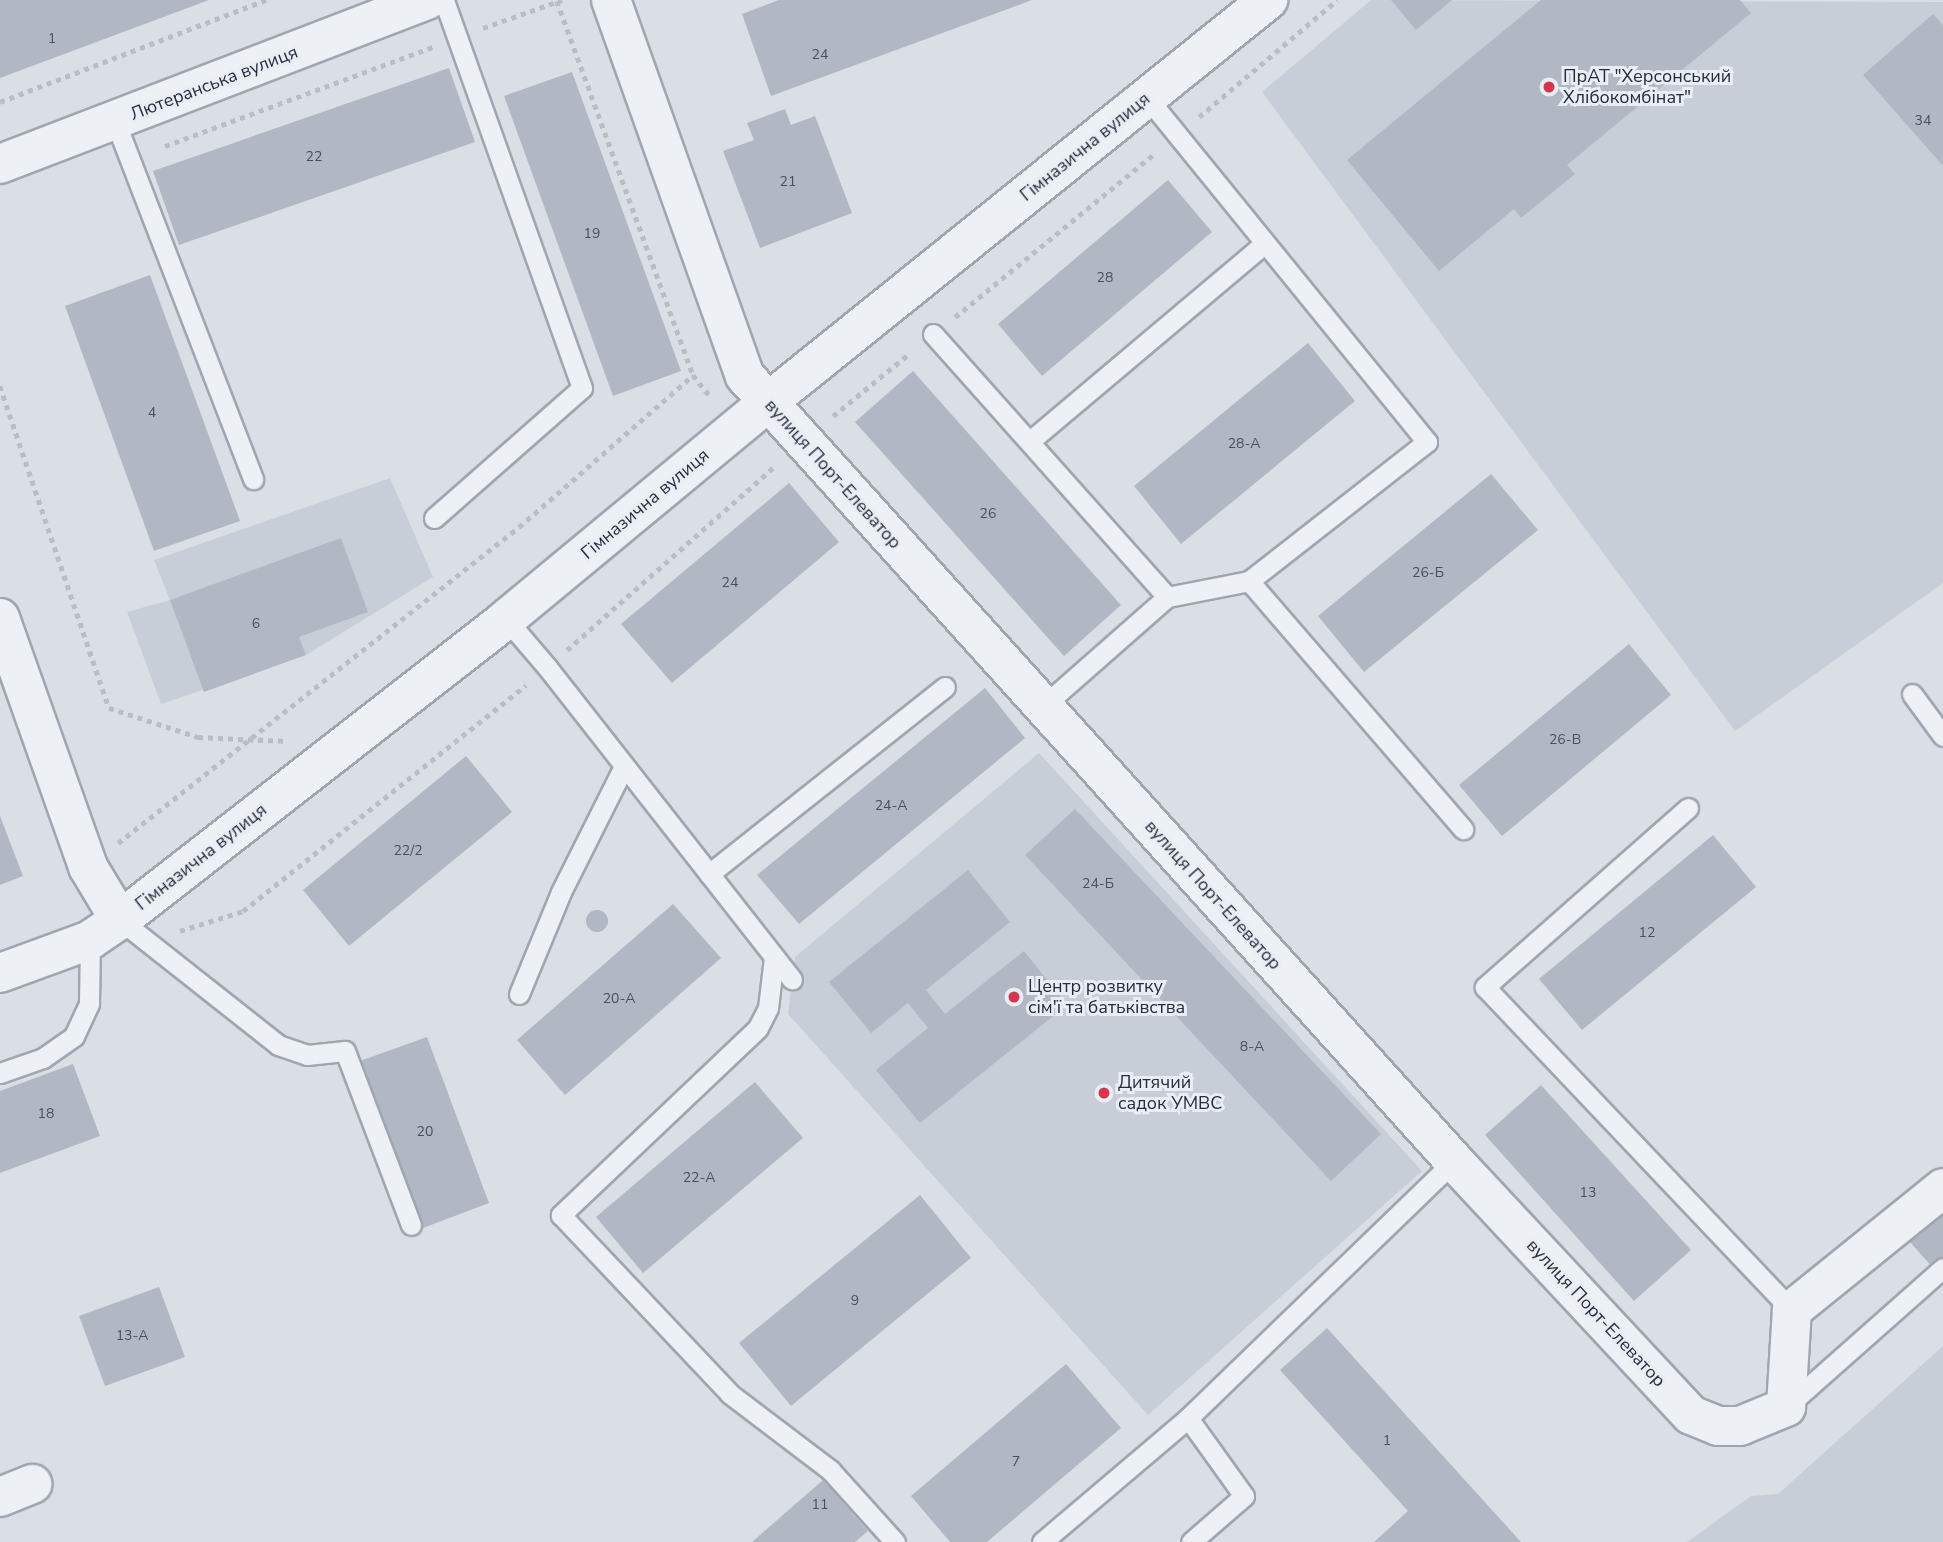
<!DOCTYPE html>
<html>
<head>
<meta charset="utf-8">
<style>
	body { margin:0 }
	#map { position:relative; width:1943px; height:1542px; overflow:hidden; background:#dadfe6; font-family:"Nunito Sans",sans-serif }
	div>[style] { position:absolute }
	.built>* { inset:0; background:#c8ced8 }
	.building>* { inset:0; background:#b1b8c3 }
	.round { border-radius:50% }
	.path>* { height:4.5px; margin-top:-2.25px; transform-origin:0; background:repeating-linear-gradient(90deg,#b9bdc4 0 5px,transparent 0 10px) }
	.roads { filter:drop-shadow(2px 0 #a0a6b0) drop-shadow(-2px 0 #a0a6b0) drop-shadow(0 2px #a0a6b0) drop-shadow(0 -2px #a0a6b0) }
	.service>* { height:19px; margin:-9.5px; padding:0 9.5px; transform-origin:9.5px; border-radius:9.5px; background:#edf0f4 }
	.minor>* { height:38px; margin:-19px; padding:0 19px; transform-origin:19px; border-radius:19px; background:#edf0f4 }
	.tertiary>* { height:38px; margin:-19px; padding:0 19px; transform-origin:19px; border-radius:19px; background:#edf0f4 }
	.dots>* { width:19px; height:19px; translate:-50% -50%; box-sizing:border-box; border:4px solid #eaeef4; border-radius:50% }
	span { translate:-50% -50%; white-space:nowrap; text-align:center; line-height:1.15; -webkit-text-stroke:6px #eaeef4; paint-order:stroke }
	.number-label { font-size:14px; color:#47505e }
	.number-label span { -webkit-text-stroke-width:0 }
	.poi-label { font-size:18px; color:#242d3d }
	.left { translate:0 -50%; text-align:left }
	.street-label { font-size:18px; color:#242d3d }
</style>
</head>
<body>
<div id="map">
	<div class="built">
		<div style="clip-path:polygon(1371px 0,1943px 2px,1943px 583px,1735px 731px,1262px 92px)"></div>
		<div style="clip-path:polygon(390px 478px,433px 577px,306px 655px,161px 704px,127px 612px,170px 600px,154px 560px)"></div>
		<div style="clip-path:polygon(1039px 753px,1422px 1171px,1148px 1415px,788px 1014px,795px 957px)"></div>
		<div style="clip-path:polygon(1943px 1346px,1943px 1542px,1687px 1542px,1751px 1496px,1778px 1494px)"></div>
	</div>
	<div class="building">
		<div style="clip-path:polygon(0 0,209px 0,0 78px)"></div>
		<div style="clip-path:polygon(779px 0,1032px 0,771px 96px,742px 14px)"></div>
		<div style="clip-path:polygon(1391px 0,1452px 0,1416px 30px)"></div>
		<div style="clip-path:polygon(1541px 0,1740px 0,1751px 13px,1567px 165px,1575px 174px,1521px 218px,1514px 209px,1439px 271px,1347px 160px)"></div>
		<div style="clip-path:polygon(1933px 14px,1943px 25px,1943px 166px,1863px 75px)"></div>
		<div style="clip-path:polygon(449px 68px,475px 142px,179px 245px,153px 171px)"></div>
		<div style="clip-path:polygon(572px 72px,681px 371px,613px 396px,504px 96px)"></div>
		<div style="clip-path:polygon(785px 109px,791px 125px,815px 116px,852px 213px,760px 248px,723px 151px,754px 140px,747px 123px)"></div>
		<div style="clip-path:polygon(1168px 180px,1212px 232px,1042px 376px,998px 324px)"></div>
		<div style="clip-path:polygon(150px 275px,240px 521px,154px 551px,65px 306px)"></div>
		<div style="clip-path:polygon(1308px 343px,1355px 401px,1181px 544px,1134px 486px)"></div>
		<div style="clip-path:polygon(913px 371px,1121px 605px,1064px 656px,855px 422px)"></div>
		<div style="clip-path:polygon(1491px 474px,1538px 530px,1364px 672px,1318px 616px)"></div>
		<div style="clip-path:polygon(789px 483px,839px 542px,672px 683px,621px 624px)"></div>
		<div style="clip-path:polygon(341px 538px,368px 612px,299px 637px,306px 655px,204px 692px,170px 600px)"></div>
		<div style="clip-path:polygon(1629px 644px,1671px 695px,1502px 836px,1459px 785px)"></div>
		<div style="clip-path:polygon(985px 688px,1025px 738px,799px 924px,757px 875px)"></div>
		<div style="clip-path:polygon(466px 756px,512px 812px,349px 946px,303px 890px)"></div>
		<div style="clip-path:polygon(1075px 809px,1381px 1134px,1331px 1181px,1025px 855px)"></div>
		<div style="clip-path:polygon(0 816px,23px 876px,0 885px)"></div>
		<div style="clip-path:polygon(1713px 835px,1756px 887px,1582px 1030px,1539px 979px)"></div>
		<div style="clip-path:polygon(968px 870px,1010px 922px,926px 990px,945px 1014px,1024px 951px,1067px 1005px,920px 1123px,876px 1070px,928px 1028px,908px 1003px,871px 1033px,829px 982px)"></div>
		<div style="clip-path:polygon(673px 904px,721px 958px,565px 1095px,517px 1040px)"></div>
		<div class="round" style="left:586px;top:910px;width:22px;height:22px"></div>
		<div style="clip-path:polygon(427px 1037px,489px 1203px,423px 1228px,360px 1061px)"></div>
		<div style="clip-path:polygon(73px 1064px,100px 1136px,0 1173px,0 1091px)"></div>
		<div style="clip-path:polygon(755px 1082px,803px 1138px,643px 1273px,596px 1217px)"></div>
		<div style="clip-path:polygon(1541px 1085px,1691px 1250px,1634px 1301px,1485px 1135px)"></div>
		<div style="clip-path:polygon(920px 1195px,971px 1258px,791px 1406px,739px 1343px)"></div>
		<div style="clip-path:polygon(1943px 1211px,1943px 1279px,1909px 1241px)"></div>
		<div style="clip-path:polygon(159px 1287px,185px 1357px,105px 1386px,79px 1316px)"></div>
		<div style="clip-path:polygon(1327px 1328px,1521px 1542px,1374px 1542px,1408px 1511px,1280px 1370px)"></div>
		<div style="clip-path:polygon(1066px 1364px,1121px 1428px,987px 1542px,950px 1542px,911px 1496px)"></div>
		<div style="clip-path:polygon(823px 1480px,868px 1531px,855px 1542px,752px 1542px)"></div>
	</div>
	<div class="path">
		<div style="left:557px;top:1px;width:398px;rotate:70deg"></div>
		<div style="left:693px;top:375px;width:26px;rotate:51deg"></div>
		<div style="left:483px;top:28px;width:84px;rotate:-19.5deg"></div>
		<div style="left:0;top:102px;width:285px;rotate:-21deg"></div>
		<div style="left:1199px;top:117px;width:181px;rotate:-40.3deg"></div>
		<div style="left:165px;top:146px;width:286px;rotate:-20.3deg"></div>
		<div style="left:955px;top:317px;width:257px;rotate:-39.3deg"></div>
		<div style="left:0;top:386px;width:340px;rotate:71.3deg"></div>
		<div style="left:109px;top:708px;width:94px;rotate:18deg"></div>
		<div style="left:198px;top:737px;width:89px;rotate:2.6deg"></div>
		<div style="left:833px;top:416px;width:99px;rotate:-39.3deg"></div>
		<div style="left:567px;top:650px;width:279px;rotate:-41.5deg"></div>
		<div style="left:118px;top:843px;width:511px;rotate:-38.24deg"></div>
		<div style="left:519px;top:527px;width:231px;rotate:-41.1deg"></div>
		<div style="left:180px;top:931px;width:66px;rotate:-17.6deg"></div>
		<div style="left:243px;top:911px;width:362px;rotate:-38.6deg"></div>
	</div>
	<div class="roads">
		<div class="service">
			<div style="left:115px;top:121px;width:384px;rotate:68.9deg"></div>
			<div style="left:933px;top:334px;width:352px;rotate:48.3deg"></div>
			<div style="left:1030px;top:441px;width:307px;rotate:-40.1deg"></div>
			<div style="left:434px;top:518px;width:197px;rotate:-41.3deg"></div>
			<div style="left:582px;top:388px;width:412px;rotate:-109.6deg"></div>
			<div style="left:1249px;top:581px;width:328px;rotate:49.2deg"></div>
			<div style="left:506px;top:619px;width:63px;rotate:49.5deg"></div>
			<div style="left:547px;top:667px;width:397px;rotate:51.9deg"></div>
			<div style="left:1912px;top:694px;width:52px;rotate:53.6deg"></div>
			<div style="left:1043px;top:706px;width:165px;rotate:-41.3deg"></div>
			<div style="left:1167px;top:597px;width:84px;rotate:-11deg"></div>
			<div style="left:1249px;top:581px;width:226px;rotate:-38deg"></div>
			<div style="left:1427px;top:442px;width:444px;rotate:-129.1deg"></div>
			<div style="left:1688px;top:808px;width:271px;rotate:138.6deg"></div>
			<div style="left:1485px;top:987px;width:446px;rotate:46.5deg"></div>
			<div style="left:709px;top:874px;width:301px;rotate:-38.4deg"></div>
			<div style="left:120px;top:920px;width:201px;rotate:38.3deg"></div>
			<div style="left:278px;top:1045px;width:31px;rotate:19deg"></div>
			<div style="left:307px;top:1055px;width:38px;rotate:-6deg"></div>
			<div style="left:345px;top:1051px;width:186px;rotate:69.2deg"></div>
			<div style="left:774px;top:957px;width:51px;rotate:96.7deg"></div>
			<div style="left:768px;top:1008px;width:22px;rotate:117deg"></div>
			<div style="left:758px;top:1028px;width:272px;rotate:136.5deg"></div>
			<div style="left:561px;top:1215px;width:246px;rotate:46.6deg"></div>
			<div style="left:730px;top:1394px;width:126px;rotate:37.2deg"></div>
			<div style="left:830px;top:1470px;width:97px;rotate:47.9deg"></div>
			<div style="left:519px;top:994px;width:110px;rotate:-67.6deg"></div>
			<div style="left:561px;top:892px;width:141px;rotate:-63.4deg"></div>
			<div style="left:0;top:1073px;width:46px;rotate:-19.2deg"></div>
			<div style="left:43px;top:1058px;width:38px;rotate:-35deg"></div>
			<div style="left:74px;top:1036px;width:35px;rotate:-65deg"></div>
			<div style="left:89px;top:1004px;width:64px;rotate:-89.1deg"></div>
			<div style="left:1787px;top:1406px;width:208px;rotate:-41.5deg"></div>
			<div style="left:1188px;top:1418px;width:96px;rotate:54.3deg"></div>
			<div style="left:1244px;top:1496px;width:70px;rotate:139deg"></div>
			<div style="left:1042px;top:1542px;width:192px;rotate:-40.3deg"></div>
			<div style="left:1188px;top:1418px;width:370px;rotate:-44deg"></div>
		</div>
		<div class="minor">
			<div style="left:611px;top:0;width:399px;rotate:70.4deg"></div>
			<div style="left:745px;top:376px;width:1058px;rotate:47.91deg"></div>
			<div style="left:1454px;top:1161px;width:347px;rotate:47deg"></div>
			<div style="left:1691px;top:1415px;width:29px;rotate:22deg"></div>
			<div style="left:1718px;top:1426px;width:22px"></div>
			<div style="left:1740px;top:1426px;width:50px;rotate:-22.4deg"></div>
			<div style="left:1786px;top:1407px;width:97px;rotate:-86.5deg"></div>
			<div style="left:1792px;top:1310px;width:194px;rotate:-38.9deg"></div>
			<div style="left:0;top:164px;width:458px;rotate:-21deg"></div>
			<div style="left:0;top:618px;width:264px;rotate:70.5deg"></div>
			<div style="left:88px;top:867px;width:62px;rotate:58.9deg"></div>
			<div style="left:0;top:1497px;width:35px;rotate:-22deg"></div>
		</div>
		<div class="tertiary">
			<div style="left:0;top:973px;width:96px;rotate:-20.1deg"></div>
			<div style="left:90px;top:940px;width:36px;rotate:-34deg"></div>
			<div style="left:120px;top:920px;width:489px;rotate:-37.9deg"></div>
			<div style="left:506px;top:619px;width:340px;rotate:-39.6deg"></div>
			<div style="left:768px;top:402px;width:642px;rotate:-38.8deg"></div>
		</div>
	</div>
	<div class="dots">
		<div style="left:1549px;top:87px;background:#d6354e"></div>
		<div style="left:1014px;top:997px;background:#d6354e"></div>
		<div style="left:1104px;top:1093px;background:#d6354e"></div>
	</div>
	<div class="number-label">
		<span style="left:52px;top:39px">1</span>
		<span style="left:820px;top:55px">24</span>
		<span style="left:1923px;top:121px">34</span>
		<span style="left:314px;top:157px">22</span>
		<span style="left:788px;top:182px">21</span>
		<span style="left:592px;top:234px">19</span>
		<span style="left:1105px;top:278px">28</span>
		<span style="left:152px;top:413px">4</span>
		<span style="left:1244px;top:444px">28-А</span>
		<span style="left:988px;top:514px">26</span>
		<span style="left:1428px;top:573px">26-Б</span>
		<span style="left:730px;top:583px">24</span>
		<span style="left:256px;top:624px">6</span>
		<span style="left:1565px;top:740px">26-В</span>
		<span style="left:891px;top:806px">24-А</span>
		<span style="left:408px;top:851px">22/2</span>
		<span style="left:1098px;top:884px">24-Б</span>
		<span style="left:1647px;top:933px">12</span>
		<span style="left:619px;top:999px">20-А</span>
		<span style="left:1252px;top:1047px">8-А</span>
		<span style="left:46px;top:1114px">18</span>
		<span style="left:425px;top:1132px">20</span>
		<span style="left:699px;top:1178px">22-А</span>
		<span style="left:1588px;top:1193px">13</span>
		<span style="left:855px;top:1301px">9</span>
		<span style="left:132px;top:1336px">13-А</span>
		<span style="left:1387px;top:1441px">1</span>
		<span style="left:1016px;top:1462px">7</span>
		<span style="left:820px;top:1505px">11</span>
	</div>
	<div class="poi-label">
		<span class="left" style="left:1563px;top:87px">ПрАТ "Херсонський<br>Хлібокомбінат"</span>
		<span class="left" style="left:1028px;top:997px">Центр розвитку<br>сім'ї та батьківства</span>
		<span class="left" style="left:1118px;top:1093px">Дитячий<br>садок УМВС</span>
	</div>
	<div class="street-label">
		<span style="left:214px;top:83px;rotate:-21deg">Лютеранська вулиця</span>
		<span style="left:1085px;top:147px;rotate:-39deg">Гімназична вулиця</span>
		<span style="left:833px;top:474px;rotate:48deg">вулиця Порт-Елеватор</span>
		<span style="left:645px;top:504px;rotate:-40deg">Гімназична вулиця</span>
		<span style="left:201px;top:857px;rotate:-38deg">Гімназична вулиця</span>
		<span style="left:1213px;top:895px;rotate:48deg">вулиця Порт-Елеватор</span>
		<span style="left:1596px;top:1313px;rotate:47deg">вулиця Порт-Елеватор</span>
	</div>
</div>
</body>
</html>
